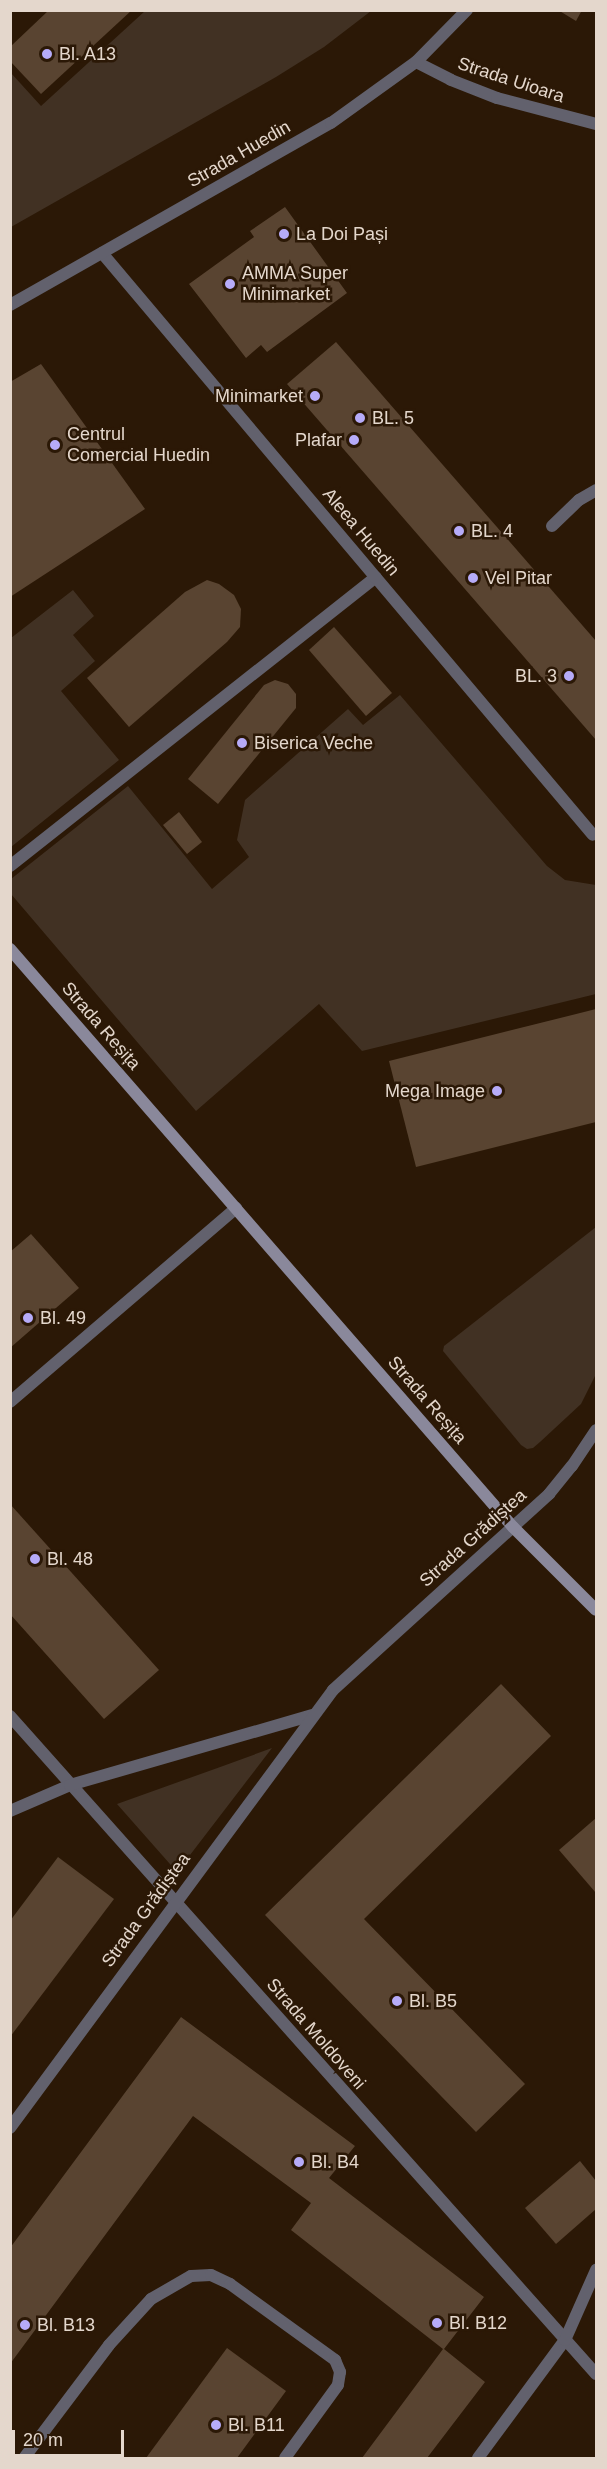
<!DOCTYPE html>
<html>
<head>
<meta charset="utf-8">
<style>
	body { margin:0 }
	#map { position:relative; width:607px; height:2469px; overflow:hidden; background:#2b1806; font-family:Helvetica,sans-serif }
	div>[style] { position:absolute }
	.green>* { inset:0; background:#413123 }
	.building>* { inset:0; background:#594431 }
	.lane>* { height:12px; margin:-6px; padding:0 6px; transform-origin:6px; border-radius:6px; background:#62616d }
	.street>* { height:12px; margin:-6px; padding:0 6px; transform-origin:6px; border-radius:6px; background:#62616d }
	.secondary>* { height:12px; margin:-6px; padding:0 6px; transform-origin:6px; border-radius:6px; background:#8a889b }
	.dots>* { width:16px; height:16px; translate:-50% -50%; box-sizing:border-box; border:3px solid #2b1806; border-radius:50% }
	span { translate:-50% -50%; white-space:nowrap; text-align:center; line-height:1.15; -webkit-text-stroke:5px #2b1806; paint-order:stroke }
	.poi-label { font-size:18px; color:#e4d7cc }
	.left { translate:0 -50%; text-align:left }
	.right { translate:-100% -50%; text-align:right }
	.street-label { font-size:18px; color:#e4d7cc }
	.frame { position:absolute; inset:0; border:12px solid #e4d7cc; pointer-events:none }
	.scale { position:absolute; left:12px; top:2430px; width:112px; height:27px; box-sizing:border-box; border:3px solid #e4d7cc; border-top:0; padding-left:8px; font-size:18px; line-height:21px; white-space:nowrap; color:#e4d7cc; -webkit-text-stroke:4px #2b1806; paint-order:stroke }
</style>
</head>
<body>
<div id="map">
	<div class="green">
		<div style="clip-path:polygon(145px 11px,371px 11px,324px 47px,276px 77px,11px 227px,11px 73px,41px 106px)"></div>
		<div style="clip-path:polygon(73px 590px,94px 616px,73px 635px,95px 661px,61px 691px,119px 760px,11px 847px,11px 638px)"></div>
		<div style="clip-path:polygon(400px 695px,547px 866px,565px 880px,596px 885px,596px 994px,362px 1051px,319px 1004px,196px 1111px,11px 894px,11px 879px,128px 786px,212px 889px,249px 857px,237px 840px,245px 800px,348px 709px,363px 725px)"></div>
		<div style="clip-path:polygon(596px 1227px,596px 1374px,581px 1404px,540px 1442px,533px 1448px,527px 1449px,521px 1445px,443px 1351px,444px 1346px)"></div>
		<div style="clip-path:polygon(272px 1748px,177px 1872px,117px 1804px,223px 1766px)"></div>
	</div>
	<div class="building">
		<div style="clip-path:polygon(49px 10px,132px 10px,41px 94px,10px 61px,10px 47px)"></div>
		<div style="clip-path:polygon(558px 10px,582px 10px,576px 21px)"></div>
		<div style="clip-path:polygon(285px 207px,347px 293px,267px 352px,261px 345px,246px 358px,189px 284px,254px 237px,250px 231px)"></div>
		<div style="clip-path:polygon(336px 342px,596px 641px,596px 740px,287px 384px)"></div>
		<div style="clip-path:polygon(41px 364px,145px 509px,10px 597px,10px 382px)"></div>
		<div style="clip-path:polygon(207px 580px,219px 584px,234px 595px,241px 609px,240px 627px,227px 642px,129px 727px,87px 678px,185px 592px)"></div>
		<div style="clip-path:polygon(334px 627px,392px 693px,366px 716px,309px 650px)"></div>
		<div style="clip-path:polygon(275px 680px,288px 684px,296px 694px,296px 708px,218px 804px,188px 779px,264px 685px)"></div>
		<div style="clip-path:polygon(179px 812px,202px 842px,187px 854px,163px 825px)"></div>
		<div style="clip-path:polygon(596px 1009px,596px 1122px,416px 1167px,389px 1061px)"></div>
		<div style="clip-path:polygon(31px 1234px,79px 1288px,10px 1348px,10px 1252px)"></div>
		<div style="clip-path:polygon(10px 1504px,159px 1670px,104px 1719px,10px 1614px)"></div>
		<div style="clip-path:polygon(501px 1684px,551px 1736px,364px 1919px,525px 2084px,476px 2132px,265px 1915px)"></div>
		<div style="clip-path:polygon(596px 1818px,596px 1893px,559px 1850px)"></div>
		<div style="clip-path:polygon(58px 1857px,114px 1899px,10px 2037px,10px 1921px)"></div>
		<div style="clip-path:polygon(181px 2017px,355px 2146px,329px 2178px,484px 2297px,444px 2349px,485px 2382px,427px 2458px,362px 2458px,443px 2349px,291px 2230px,311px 2203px,193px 2116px,10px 2364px,10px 2248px)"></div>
		<div style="clip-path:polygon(580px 2161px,596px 2181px,596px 2209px,556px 2244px,525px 2208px)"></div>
		<div style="clip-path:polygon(227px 2348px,286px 2391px,237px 2458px,146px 2458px)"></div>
	</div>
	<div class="lane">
		<div style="left:552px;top:526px;width:37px;rotate:-44deg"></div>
		<div style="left:579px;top:500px;width:20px;rotate:-30deg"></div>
		<div style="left:10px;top:866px;width:466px;rotate:-38.3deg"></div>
		<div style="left:24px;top:2458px;width:141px;rotate:-53deg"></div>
		<div style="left:109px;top:2345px;width:62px;rotate:-47.6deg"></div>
		<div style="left:151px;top:2299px;width:46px;rotate:-29.9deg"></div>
		<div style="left:191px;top:2276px;width:20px;rotate:-3deg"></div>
		<div style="left:211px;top:2275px;width:21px;rotate:25deg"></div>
		<div style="left:230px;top:2284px;width:130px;rotate:35.9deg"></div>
		<div style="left:335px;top:2360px;width:13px;rotate:67deg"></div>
		<div style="left:340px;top:2372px;width:13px;rotate:99deg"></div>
		<div style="left:338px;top:2385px;width:90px;rotate:126deg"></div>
	</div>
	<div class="street">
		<div style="left:416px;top:62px;width:39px;rotate:27deg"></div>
		<div style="left:451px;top:80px;width:49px;rotate:21.4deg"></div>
		<div style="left:497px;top:98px;width:102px;rotate:14.7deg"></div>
		<div style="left:102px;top:253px;width:761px;rotate:49.85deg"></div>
		<div style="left:10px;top:305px;width:369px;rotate:-29.6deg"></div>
		<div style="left:331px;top:123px;width:105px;rotate:-35.7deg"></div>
		<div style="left:416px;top:62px;width:73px;rotate:-45.6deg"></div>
		<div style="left:10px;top:1402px;width:298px;rotate:-40.6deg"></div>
		<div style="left:10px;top:1716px;width:881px;rotate:48.31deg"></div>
		<div style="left:10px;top:1811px;width:65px;rotate:-23.4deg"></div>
		<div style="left:70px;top:1785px;width:252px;rotate:-16.1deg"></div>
		<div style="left:10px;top:2128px;width:544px;rotate:-53.59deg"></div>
		<div style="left:333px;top:1690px;width:292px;rotate:-42.2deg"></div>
		<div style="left:549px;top:1494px;width:36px;rotate:-51deg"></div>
		<div style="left:572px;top:1466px;width:43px;rotate:-56.3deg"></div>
		<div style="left:478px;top:2458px;width:147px;rotate:-53.6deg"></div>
		<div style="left:565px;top:2340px;width:77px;rotate:-66.1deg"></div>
	</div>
	<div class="secondary">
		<div style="left:10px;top:949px;width:766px;rotate:48.97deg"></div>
		<div style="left:513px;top:1527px;width:117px;rotate:45deg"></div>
	</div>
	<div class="dots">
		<div style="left:47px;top:54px;background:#b6abf8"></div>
		<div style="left:284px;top:234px;background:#b6abf8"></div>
		<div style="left:230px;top:284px;background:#b6abf8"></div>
		<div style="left:315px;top:396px;background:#b6abf8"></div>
		<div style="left:360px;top:418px;background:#b6abf8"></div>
		<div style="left:354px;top:440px;background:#b6abf8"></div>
		<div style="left:55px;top:445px;background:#b6abf8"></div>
		<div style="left:459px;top:531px;background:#b6abf8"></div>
		<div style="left:473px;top:578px;background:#b6abf8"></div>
		<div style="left:569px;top:676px;background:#b6abf8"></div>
		<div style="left:242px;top:743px;background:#b6abf8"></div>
		<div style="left:497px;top:1091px;background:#b6abf8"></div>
		<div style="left:28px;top:1318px;background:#b6abf8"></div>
		<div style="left:35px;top:1559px;background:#b6abf8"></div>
		<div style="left:397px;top:2001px;background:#b6abf8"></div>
		<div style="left:299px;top:2162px;background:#b6abf8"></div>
		<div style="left:437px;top:2323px;background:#b6abf8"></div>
		<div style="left:25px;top:2325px;background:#b6abf8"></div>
		<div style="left:216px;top:2425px;background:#b6abf8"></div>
	</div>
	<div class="poi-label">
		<span class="left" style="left:59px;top:54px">Bl. A13</span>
		<span class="left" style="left:296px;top:234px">La Doi Pași</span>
		<span class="left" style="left:242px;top:284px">AMMA Super<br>Minimarket</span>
		<span class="right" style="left:303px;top:396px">Minimarket</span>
		<span class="left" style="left:372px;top:418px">BL. 5</span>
		<span class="left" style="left:67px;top:445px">Centrul<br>Comercial Huedin</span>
		<span class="right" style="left:342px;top:440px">Plafar</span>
		<span class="left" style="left:471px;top:531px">BL. 4</span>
		<span class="left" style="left:485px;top:578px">Vel Pitar</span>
		<span class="right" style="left:557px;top:676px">BL. 3</span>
		<span class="left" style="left:254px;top:743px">Biserica Veche</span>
		<span class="right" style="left:485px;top:1091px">Mega Image</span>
		<span class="left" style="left:40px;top:1318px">Bl. 49</span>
		<span class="left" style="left:47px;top:1559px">Bl. 48</span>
		<span class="left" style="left:409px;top:2001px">Bl. B5</span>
		<span class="left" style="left:311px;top:2162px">Bl. B4</span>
		<span class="left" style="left:449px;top:2323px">Bl. B12</span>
		<span class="left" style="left:37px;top:2325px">Bl. B13</span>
		<span class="left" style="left:228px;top:2425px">Bl. B11</span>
	</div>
	<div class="street-label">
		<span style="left:511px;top:80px;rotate:18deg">Strada Uioara</span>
		<span style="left:239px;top:154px;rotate:-30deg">Strada Huedin</span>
		<span style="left:361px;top:532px;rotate:50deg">Aleea Huedin</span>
		<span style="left:101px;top:1026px;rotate:49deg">Strada Reșița</span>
		<span style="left:427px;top:1400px;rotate:49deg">Strada Reșița</span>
		<span style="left:473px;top:1538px;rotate:-42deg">Strada Grădiștea</span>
		<span style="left:146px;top:1910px;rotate:-54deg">Strada Grădiștea</span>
		<span style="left:316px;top:2034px;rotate:49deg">Strada Moldoveni</span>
	</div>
	<div class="frame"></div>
	<div class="scale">20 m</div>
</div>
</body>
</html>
